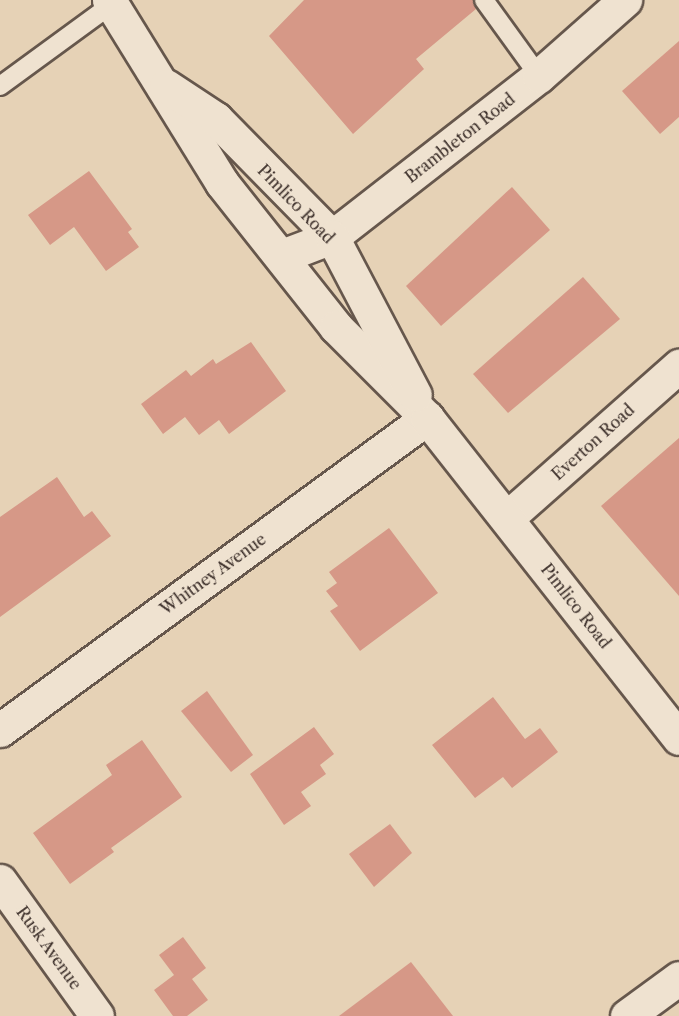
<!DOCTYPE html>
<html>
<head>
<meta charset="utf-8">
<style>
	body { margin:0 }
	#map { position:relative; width:679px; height:1016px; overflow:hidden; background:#e6d2b6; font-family:"Libre Caslon Text",serif }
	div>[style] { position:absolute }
	.building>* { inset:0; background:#d69887 }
	.roads { filter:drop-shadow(2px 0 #66574c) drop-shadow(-2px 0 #66574c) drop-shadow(0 2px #66574c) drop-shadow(0 -2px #66574c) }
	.service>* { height:18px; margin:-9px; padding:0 9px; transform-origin:9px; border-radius:9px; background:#efe2d0 }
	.minor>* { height:33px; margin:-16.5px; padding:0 16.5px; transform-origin:16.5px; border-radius:16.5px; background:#efe2d0 }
	.tertiary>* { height:33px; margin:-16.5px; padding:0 16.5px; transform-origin:16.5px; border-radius:16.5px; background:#efe2d0 }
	span { translate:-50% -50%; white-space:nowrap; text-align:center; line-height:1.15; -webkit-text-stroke:4.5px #efe2d0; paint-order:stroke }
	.street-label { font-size:16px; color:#3b2e29 }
</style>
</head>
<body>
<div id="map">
	<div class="building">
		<div style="clip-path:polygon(304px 0,473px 0,476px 9px,416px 59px,424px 69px,353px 134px,269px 36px)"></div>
		<div style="clip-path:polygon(679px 41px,679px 117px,660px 134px,622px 91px)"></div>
		<div style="clip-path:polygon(89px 171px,132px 229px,128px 232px,139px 247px,106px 271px,74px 227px,50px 245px,28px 215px)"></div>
		<div style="clip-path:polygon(512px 187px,550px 230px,441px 326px,406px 286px)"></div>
		<div style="clip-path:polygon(583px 277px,620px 319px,508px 413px,473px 374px)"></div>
		<div style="clip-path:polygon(251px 342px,286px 391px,229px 434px,219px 420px,199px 435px,185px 417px,163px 434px,141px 404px,186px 370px,191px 376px,213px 359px,216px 364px)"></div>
		<div style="clip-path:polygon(679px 438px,679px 596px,601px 506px)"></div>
		<div style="clip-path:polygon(57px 477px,84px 517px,92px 511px,111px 536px,0 617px,0 517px)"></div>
		<div style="clip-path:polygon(389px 528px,438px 593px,360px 651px,330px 611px,338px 606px,326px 591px,337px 583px,329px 572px)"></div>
		<div style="clip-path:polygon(207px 691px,253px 755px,231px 772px,181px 711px)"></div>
		<div style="clip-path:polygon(493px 697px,525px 739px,540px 728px,558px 752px,512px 788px,503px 777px,475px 798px,432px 745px)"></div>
		<div style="clip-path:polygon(314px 727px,334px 754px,320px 765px,326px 774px,301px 792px,311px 806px,284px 825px,250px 774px)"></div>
		<div style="clip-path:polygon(142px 740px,182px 797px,111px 848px,114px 852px,70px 884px,33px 833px,112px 775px,106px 765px)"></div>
		<div style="clip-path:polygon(390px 824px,412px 853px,374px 887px,349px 854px)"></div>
		<div style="clip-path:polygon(183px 937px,206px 968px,192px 979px,208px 1000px,187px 1016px,173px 1016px,154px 990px,174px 975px,159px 955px)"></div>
		<div style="clip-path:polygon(411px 962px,453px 1016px,339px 1016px)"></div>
	</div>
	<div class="roads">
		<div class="service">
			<div style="left:484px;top:0;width:94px;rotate:54.1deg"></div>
			<div style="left:0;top:86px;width:139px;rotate:-36.2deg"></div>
		</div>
		<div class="minor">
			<div style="left:282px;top:256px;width:53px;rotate:-20.8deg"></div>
			<div style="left:332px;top:237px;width:262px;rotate:-37.9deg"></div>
			<div style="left:539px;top:76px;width:115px;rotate:-41.5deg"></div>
			<div style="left:507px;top:518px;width:230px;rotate:-41.5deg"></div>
			<div style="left:0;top:730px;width:529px;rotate:-36.15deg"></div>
			<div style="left:0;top:881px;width:166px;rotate:54.3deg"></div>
			<div style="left:627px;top:1016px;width:64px;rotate:-36.2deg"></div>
		</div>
		<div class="tertiary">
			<div style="left:109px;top:0;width:215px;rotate:58.3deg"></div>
			<div style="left:222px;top:183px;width:184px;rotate:51.6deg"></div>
			<div style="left:336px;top:327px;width:129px;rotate:45deg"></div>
			<div style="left:427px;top:418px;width:407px;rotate:51.8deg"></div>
			<div style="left:166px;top:86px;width:60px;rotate:33.4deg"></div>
			<div style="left:216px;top:119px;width:165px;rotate:45.5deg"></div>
			<div style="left:332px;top:237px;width:178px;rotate:62.3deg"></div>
		</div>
	</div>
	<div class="street-label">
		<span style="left:460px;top:138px;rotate:-38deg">Brambleton Road</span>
		<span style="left:296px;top:204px;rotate:46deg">Pimlico Road</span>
		<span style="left:593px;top:442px;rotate:-42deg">Everton Road</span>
		<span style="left:213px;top:574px;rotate:-36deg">Whitney Avenue</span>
		<span style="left:576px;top:606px;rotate:52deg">Pimlico Road</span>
		<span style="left:49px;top:948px;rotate:54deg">Rusk Avenue</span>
	</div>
</div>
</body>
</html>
